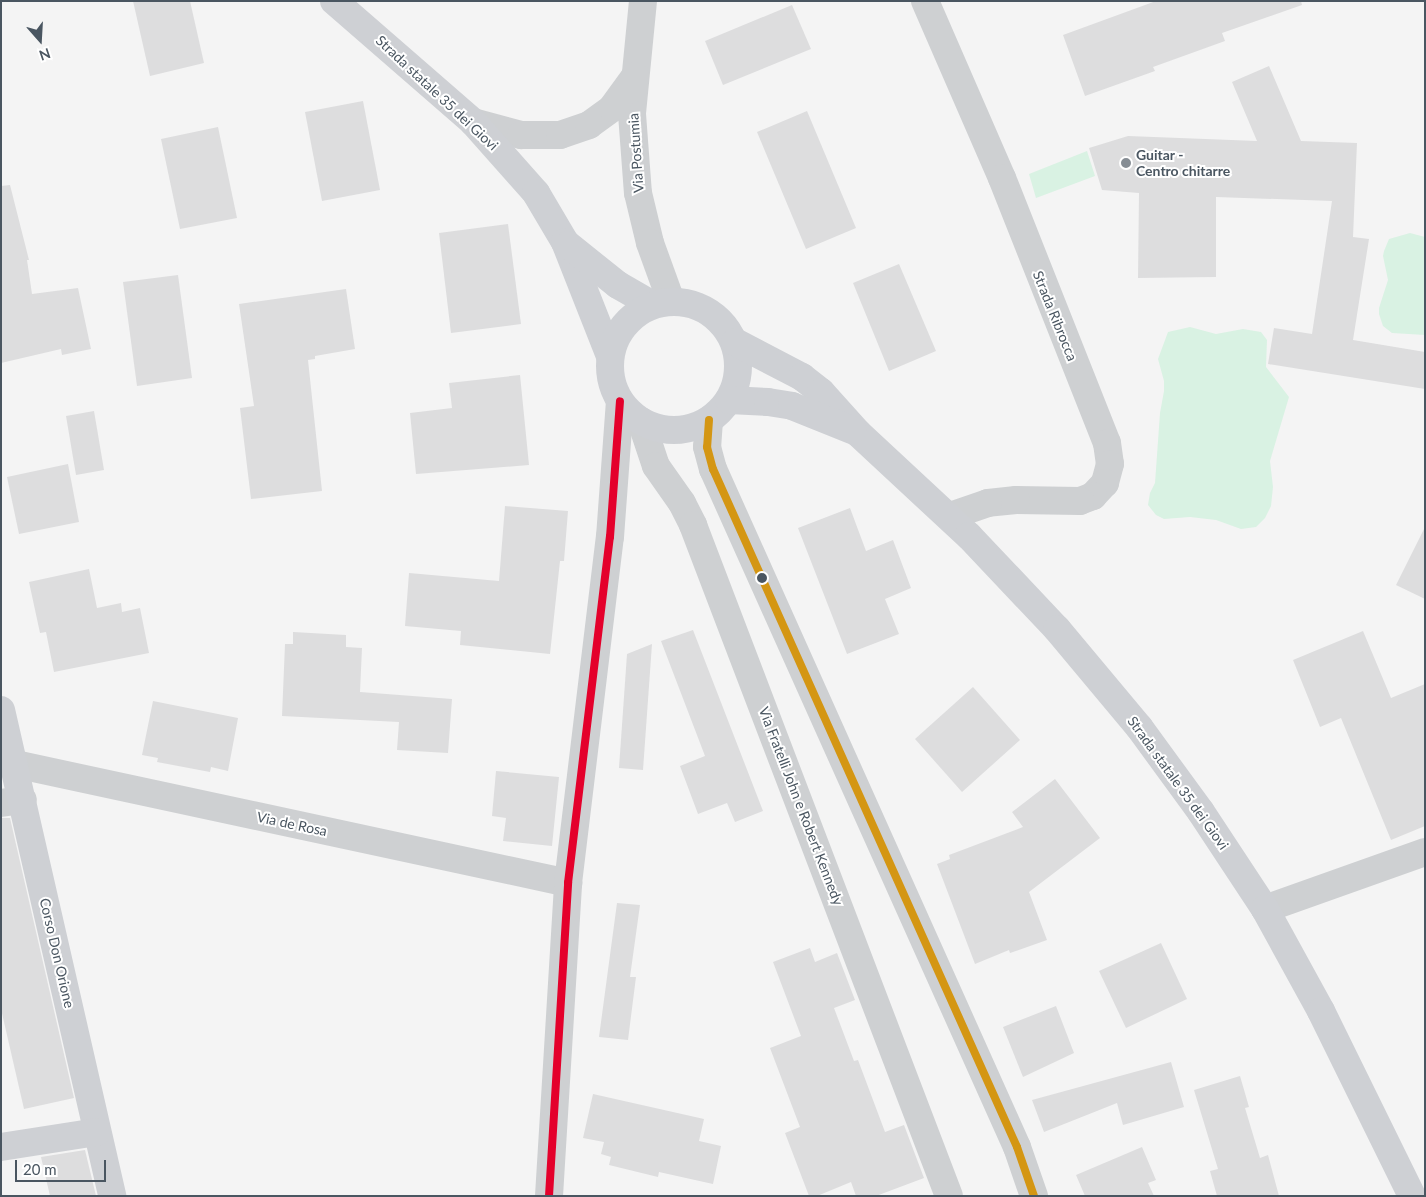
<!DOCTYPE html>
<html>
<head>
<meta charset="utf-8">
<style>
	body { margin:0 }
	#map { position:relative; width:1426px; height:1197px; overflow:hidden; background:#f4f4f4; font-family:Lato,sans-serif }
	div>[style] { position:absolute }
	.green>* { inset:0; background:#d9f2e3 }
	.building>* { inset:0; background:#ddddde }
	.street>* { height:28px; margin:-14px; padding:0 14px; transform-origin:14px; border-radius:14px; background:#ced0d2 }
	.secondary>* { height:28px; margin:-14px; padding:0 14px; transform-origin:14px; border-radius:14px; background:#ced0d4 }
	.secondary>.ring { margin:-14px; padding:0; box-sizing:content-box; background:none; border:28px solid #ced0d4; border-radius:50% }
	.bus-1>* { height:8px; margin:-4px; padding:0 4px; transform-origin:4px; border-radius:4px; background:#d49613 }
	.bus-2>* { height:8px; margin:-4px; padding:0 4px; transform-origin:4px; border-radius:4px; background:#e4002b }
	.dots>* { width:14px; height:14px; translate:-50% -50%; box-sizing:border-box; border:2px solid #fff; border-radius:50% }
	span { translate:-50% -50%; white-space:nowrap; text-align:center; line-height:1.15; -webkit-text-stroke:4px #fff; paint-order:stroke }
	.street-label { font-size:14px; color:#4a5661 }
	.poi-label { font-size:14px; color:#4a5661; font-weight:700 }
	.left { translate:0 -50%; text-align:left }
	.frame { position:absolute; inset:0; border:2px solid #4a5661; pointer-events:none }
	.north { position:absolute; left:15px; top:15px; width:50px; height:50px; -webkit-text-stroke:4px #fff; paint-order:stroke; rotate:161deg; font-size:14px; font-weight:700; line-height:20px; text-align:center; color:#4a5661 }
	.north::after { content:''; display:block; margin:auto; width:18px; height:22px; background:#4a5661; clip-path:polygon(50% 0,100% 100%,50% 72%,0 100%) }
	.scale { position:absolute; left:15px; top:1160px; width:91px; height:22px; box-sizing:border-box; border:2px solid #4a5661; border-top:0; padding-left:6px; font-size:15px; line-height:18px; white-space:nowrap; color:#4a5661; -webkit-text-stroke:4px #fff; paint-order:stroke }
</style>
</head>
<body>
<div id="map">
	<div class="green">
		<div style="clip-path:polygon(1087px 151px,1095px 176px,1036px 198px,1029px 174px)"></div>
		<div style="clip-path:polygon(1410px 233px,1425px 237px,1425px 335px,1392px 333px,1383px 326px,1379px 314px,1379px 308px,1388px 280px,1383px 256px,1384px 251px,1389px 239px)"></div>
		<div style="clip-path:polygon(1190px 327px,1216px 334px,1243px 329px,1261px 332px,1267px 340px,1266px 367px,1289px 397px,1270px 461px,1273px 487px,1271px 506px,1265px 518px,1256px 527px,1241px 529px,1216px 520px,1190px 517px,1164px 519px,1156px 515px,1148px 505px,1150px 493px,1155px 483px,1160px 413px,1164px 391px,1164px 381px,1158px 359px,1168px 332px)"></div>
	</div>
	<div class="building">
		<div style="clip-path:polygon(133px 1px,190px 1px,204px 63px,150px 76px)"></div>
		<div style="clip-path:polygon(1156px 1px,1301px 1px,1302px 5px,1222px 33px,1225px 41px,1153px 67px,1155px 71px,1085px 96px,1063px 35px)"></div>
		<div style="clip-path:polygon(792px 5px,811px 49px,723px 85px,705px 41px)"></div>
		<div style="clip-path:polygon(1269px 66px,1301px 141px,1357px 143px,1353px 237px,1369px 239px,1353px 340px,1425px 352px,1425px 389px,1268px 364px,1274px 328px,1312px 334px,1332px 201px,1216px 197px,1216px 277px,1138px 278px,1139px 193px,1102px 190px,1089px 148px,1128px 136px,1257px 141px,1232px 82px)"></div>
		<div style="clip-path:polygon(363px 101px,380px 190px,322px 201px,305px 112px)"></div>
		<div style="clip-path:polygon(807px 111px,856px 228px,806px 249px,757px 132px)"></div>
		<div style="clip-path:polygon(218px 127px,237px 218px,180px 229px,161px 139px)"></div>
		<div style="clip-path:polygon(10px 185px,29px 260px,27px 260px,32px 294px,78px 288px,91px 349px,62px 355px,61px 349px,1px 363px,1px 186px)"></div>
		<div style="clip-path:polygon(508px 224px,521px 324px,451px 333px,439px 233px)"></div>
		<div style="clip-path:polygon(899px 264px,936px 351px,889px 371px,853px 283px)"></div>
		<div style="clip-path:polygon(178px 275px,192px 378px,137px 386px,123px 282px)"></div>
		<div style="clip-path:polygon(346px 289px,355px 349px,315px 356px,315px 359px,308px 360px,322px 491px,251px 499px,240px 408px,254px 406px,239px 304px)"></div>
		<div style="clip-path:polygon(520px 375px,529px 465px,416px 474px,410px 413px,452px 408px,449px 383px)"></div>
		<div style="clip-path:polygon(94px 411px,104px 470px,76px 475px,66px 416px)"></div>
		<div style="clip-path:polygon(68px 464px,79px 522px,19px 534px,7px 477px)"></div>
		<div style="clip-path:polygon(505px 506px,568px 511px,564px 561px,560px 561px,550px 654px,460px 645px,461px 631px,405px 626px,409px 573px,499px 581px)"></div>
		<div style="clip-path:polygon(850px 508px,866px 551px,893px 540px,911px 588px,885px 599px,899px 634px,847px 654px,798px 528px)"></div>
		<div style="clip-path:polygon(1425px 527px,1425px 599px,1396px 585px)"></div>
		<div style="clip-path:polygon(89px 569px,97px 608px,121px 603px,122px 612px,140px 608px,149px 653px,54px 672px,46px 632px,40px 633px,29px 582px)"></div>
		<div style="clip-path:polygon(693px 630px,763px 811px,735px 822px,727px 803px,698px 814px,680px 766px,705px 756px,661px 641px)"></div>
		<div style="clip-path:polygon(1363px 631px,1391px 698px,1425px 684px,1425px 826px,1391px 840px,1341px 718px,1320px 727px,1293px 660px)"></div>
		<div style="clip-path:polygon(293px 632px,346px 635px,346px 647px,362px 648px,360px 692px,452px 699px,448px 753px,397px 750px,399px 722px,282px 716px,285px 644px,293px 644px)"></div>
		<div style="clip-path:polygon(652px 644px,643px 770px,619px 768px,627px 654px)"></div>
		<div style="clip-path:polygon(973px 687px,1020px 740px,962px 792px,915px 739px)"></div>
		<div style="clip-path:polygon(153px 701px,238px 718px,228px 771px,211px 767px,210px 772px,157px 762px,158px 758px,142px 755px)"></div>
		<div style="clip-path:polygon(496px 771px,559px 777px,552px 846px,503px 841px,506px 818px,492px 816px)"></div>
		<div style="clip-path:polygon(1055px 779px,1100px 838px,1029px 892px,1047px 940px,1010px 953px,1009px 950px,975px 964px,937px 864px,950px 859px,949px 855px,1023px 827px,1012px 812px)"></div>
		<div style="clip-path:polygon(1px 818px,10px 818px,74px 1098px,24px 1109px,1px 1009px)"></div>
		<div style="clip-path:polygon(617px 903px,640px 905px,630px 977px,636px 977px,628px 1040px,599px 1037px)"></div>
		<div style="clip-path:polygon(1161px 943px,1187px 999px,1126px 1028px,1099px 971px)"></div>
		<div style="clip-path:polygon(810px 948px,815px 962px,837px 953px,855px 1000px,834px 1008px,854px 1061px,858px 1060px,885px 1132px,904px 1125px,924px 1178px,876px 1196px,856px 1196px,851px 1182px,817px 1196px,809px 1196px,785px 1133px,800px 1127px,770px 1048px,801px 1036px,773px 962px)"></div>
		<div style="clip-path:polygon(1056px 1006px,1074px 1053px,1023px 1077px,1003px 1027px)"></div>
		<div style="clip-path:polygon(1171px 1062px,1184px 1107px,1123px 1125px,1117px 1103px,1044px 1132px,1032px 1100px)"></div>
		<div style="clip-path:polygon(1240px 1076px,1249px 1107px,1245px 1108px,1260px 1158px,1268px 1155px,1279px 1196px,1217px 1196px,1210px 1171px,1218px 1169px,1194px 1090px)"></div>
		<div style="clip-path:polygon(593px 1094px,704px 1119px,699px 1141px,721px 1146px,713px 1184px,659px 1172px,658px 1177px,609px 1165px,611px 1157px,601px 1154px,604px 1142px,583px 1138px)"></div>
		<div style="clip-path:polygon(1142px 1147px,1156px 1180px,1148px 1183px,1154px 1196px,1085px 1196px,1076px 1175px)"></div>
		<div style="clip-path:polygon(85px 1150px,96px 1196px,50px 1196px,41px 1157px)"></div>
	</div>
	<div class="street">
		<div style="left:643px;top:1px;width:114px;rotate:95.6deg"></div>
		<div style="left:632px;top:114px;width:79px;rotate:85.7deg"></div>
		<div style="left:638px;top:193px;width:51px;rotate:76.5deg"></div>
		<div style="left:650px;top:243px;width:62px;rotate:70.1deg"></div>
		<div style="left:925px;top:1px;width:193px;rotate:66.5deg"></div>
		<div style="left:1002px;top:178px;width:285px;rotate:68.4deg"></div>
		<div style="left:1107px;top:443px;width:21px;rotate:82deg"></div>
		<div style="left:1110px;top:464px;width:20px;rotate:105deg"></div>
		<div style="left:1105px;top:483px;width:18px;rotate:133deg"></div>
		<div style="left:1093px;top:496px;width:14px;rotate:159deg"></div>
		<div style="left:1080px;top:501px;width:64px;rotate:-179.1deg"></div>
		<div style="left:1016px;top:500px;width:28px;rotate:174deg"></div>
		<div style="left:988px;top:503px;width:40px;rotate:161.1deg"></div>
		<div style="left:473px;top:122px;width:50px;rotate:15.2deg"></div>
		<div style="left:521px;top:135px;width:39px"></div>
		<div style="left:560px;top:135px;width:31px;rotate:-19deg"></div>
		<div style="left:589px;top:125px;width:29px;rotate:-36deg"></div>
		<div style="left:612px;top:108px;width:39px;rotate:-54deg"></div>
		<div style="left:709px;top:420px;width:27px;rotate:94deg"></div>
		<div style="left:707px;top:447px;width:23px;rotate:75deg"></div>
		<div style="left:713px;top:469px;width:743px;rotate:65.85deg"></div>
		<div style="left:1017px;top:1147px;width:52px;rotate:70.9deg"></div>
		<div style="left:641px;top:421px;width:47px;rotate:71.6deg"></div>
		<div style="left:656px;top:466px;width:45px;rotate:54.9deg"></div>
		<div style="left:682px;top:503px;width:25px;rotate:63deg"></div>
		<div style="left:693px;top:525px;width:718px;rotate:69.12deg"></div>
		<div style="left:15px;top:764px;width:566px;rotate:12.14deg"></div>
		<div style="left:1px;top:803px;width:22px;rotate:-8deg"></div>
		<div style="left:1265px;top:909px;width:170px;rotate:-19.6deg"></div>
		<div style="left:549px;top:1196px;width:314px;rotate:-86.5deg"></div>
		<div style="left:568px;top:883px;width:349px;rotate:-83.1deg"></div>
		<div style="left:610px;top:537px;width:136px;rotate:-85.8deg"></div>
	</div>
	<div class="secondary">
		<div style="left:334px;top:1px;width:184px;rotate:41deg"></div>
		<div style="left:473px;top:122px;width:95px;rotate:48.4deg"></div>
		<div style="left:536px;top:193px;width:57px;rotate:59.4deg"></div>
		<div style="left:565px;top:242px;width:123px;rotate:68.5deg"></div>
		<div style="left:568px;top:245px;width:64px;rotate:38.7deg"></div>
		<div style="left:618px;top:285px;width:40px;rotate:29.7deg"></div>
		<div class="ring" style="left:610px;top:302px;width:100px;height:100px"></div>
		<div style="left:735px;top:342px;width:76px;rotate:27.6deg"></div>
		<div style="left:802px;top:377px;width:24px;rotate:38deg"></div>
		<div style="left:821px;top:392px;width:55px;rotate:47.9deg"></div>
		<div style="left:858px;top:433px;width:151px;rotate:42.9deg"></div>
		<div style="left:969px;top:536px;width:128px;rotate:46.6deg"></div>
		<div style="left:1057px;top:629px;width:128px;rotate:50.1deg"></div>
		<div style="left:1139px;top:727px;width:105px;rotate:53.9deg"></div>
		<div style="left:1201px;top:812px;width:116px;rotate:56.6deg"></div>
		<div style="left:1265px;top:909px;width:116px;rotate:61.2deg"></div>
		<div style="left:1321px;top:1011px;width:206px;rotate:63.8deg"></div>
		<div style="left:729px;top:400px;width:39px;rotate:3deg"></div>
		<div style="left:768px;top:402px;width:24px;rotate:9deg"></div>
		<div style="left:792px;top:406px;width:65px;rotate:21.8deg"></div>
		<div style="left:1px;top:710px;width:499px;rotate:77.1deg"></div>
		<div style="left:1px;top:1147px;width:97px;rotate:-8.9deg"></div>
	</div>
	<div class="bus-1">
		<div style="left:709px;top:420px;width:27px;rotate:94deg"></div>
		<div style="left:707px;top:447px;width:23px;rotate:75deg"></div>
		<div style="left:713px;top:469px;width:743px;rotate:65.85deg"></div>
		<div style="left:1017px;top:1147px;width:52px;rotate:70.9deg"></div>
	</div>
	<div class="bus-2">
		<div style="left:549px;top:1196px;width:314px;rotate:-86.5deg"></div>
		<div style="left:568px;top:883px;width:349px;rotate:-83.1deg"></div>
		<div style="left:610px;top:537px;width:136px;rotate:-85.8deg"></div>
	</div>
	<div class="dots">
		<div style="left:1126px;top:163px;background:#868d94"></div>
		<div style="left:762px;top:578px;background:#4a5661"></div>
	</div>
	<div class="street-label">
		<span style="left:437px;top:93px;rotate:43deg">Strada statale 35 dei Giovi</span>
		<span style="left:636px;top:153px;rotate:-94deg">Via Postumia</span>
		<span style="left:1055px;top:316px;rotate:68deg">Strada Ribrocca</span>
		<span style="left:1178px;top:783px;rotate:54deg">Strada statale 35 dei Giovi</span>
		<span style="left:801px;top:806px;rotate:69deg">Via Fratelli John e Robert Kennedy</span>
		<span style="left:292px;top:824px;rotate:12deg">Via de Rosa</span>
		<span style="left:57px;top:953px;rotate:77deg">Corso Don Orione</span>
	</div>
	<div class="poi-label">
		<span class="left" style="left:1136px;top:163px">Guitar -<br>Centro chitarre</span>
	</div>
	<div class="frame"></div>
	<div class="north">N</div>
	<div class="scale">20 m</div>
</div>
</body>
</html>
